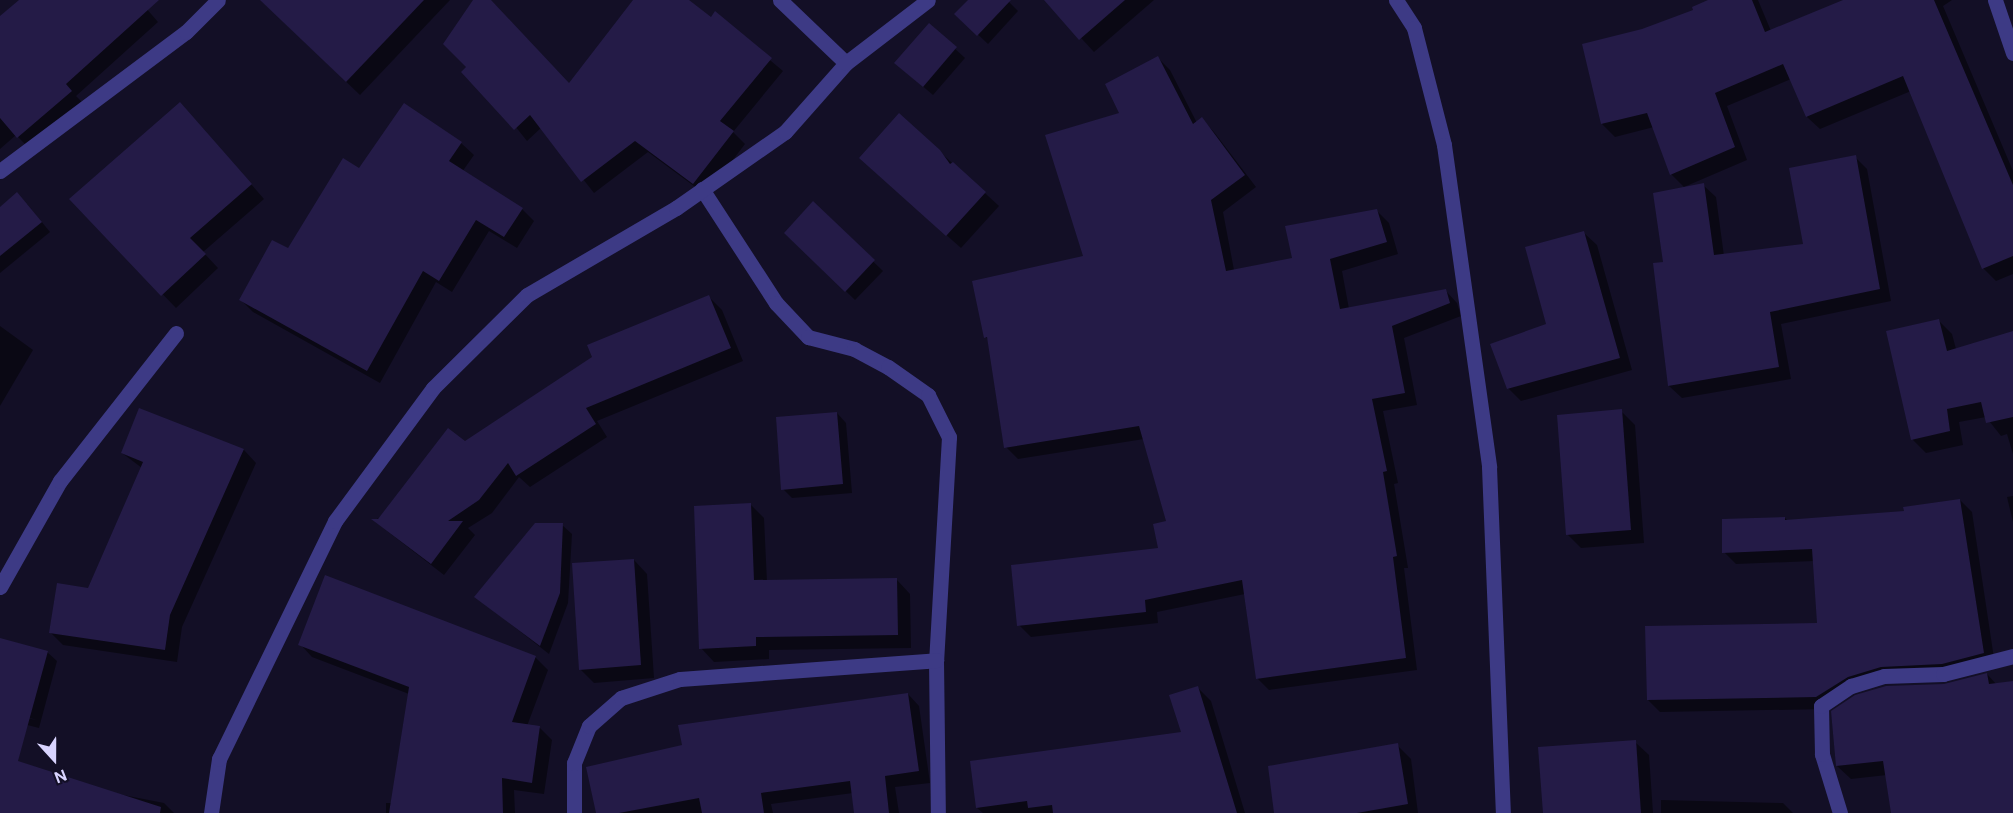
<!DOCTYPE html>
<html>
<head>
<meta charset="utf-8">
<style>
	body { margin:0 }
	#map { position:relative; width:2013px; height:813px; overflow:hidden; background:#130f26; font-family:"DM Sans",sans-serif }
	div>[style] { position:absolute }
	.shadow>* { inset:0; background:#0007 }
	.building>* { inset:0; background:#241b47 }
	.minor>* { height:15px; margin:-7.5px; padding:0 7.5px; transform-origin:7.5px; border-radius:7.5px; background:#3d3a85 }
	span { translate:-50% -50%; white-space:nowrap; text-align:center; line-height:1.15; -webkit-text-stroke:5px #130f26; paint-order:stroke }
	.north { position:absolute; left:24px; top:729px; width:60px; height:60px; -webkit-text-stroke:4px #130f26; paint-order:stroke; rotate:159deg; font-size:16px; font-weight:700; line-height:24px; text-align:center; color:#d9d4ff }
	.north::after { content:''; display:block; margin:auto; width:21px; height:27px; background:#d9d4ff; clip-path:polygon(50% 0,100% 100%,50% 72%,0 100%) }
</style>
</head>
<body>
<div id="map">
	<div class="shadow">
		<div style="clip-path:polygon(22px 0,139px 0,158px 22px,76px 96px,83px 103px,29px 148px,16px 135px,0 149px,0 18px)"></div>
		<div style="clip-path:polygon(288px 0,450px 0,360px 95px,289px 27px)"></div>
		<div style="clip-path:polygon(475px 0,490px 0,569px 85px,635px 0,686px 0,711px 19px,715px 14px,783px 71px,733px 132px,745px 144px,706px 195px,648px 152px,594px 193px,542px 127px,527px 141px,468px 67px)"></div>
		<div style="clip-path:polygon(970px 0,1007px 0,1018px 11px,988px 44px,956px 14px)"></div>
		<div style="clip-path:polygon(1046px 0,1154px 0,1094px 52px)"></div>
		<div style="clip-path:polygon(1712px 0,1758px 0,1771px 31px,1847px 0,1952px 0,1943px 6px,2013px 171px,2013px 274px,1996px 281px,1983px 268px,1911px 91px,1820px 129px,1807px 117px,1791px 79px,1727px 106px,1747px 160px,1684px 187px,1671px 174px,1654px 127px,1615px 137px,1602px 124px,1643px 30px,1695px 11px)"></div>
		<div style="clip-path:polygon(929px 25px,965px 58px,933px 95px,906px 72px)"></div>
		<div style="clip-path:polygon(1158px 58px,1170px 70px,1197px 123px,1202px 119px,1214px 132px,1256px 187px,1223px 212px,1234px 270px,1294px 259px,1376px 210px,1389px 223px,1398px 254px,1342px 271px,1349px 309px,1445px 290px,1457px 303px,1461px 316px,1404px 338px,1417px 405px,1383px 411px,1398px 483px,1394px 484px,1408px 568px,1404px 568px,1417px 670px,1269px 690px,1257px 678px,1245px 594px,1157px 612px,1158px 623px,1031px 637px,1019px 625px,1160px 549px,1168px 522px,1144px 439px,1018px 459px,1006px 447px,989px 341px,986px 337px,1085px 258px,1121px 114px)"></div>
		<div style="clip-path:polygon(193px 118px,264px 199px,203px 252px,218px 268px,176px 308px,71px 199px)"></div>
		<div style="clip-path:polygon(461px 143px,474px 155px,462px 172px,522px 209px,534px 221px,517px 248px,489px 231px,452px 292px,436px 282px,380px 383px,253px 312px,241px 300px,359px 170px)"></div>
		<div style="clip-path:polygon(939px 151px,999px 206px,961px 248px,874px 171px)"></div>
		<div style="clip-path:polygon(1855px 157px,1867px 169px,1891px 301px,1781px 324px,1791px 379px,1682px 398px,1669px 386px,1665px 263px,1703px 185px,1716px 197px,1724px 256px,1804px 245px)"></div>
		<div style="clip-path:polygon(27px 204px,50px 232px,0 273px,0 209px)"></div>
		<div style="clip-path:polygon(813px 204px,883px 271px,855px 300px,786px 233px)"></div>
		<div style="clip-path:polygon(1584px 233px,1597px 245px,1632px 370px,1521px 401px,1508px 388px,1548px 325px)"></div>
		<div style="clip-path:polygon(709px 297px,722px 310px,743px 361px,597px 421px,607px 437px,530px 487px,519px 477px,492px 513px,468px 528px,475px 535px,444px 575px,374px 521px)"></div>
		<div style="clip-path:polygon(1939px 321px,1952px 334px,1956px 349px,2013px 332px,2013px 454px,2007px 434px,2001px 436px,1986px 417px,1959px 422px,1963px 445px,1926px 453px,1913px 440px)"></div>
		<div style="clip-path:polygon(0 326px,33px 350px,0 406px)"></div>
		<div style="clip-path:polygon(140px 410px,244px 450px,256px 463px,182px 627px,177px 662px,63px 645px,50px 632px,89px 590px,142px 468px,122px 453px)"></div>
		<div style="clip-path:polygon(1621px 411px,1635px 425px,1644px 543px,1581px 548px,1568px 535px)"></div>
		<div style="clip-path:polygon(837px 413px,846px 423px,852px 493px,792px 498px,783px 489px)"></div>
		<div style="clip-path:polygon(2013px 496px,2013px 522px,2007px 497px)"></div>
		<div style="clip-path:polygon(1960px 500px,1972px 512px,1995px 665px,1894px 678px,1860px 688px,1829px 709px,1660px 712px,1648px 700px,1819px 625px,1814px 561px,1736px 564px,1724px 552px,1785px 518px,1788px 521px,1906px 512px)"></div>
		<div style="clip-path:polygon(751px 505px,764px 518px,767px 582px,897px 580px,910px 594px,911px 648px,769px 650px,769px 659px,714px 662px,701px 648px)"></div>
		<div style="clip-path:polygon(562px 525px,572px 534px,568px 603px,549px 654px,476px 597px)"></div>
		<div style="clip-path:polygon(634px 560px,647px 574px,654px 678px,594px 683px,580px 669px)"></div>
		<div style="clip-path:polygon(0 639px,47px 652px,57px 661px,39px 728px,0 718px,0 713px,37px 720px,0 710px)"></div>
		<div style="clip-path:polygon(300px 644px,535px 657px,548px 670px,527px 726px,540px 728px,552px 740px,544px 794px,514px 790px,515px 813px,386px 813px,386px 803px,392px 803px,409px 694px,312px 657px)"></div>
		<div style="clip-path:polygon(1987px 674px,1997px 685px,2013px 683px,2013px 813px,1893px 813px,1887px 775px,1851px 779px,1837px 766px,1944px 685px)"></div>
		<div style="clip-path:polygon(1198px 688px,1211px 701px,1245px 813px,983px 813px,977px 808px,1183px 734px)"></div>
		<div style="clip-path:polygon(908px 694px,919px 706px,930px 783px,895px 787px,899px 813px,856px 813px,853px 793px,771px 804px,773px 813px,597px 813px)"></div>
		<div style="clip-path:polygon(1635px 742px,1649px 755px,1653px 813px,1544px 813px)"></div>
		<div style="clip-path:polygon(1397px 745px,1411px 759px,1418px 813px,1276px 813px)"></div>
		<div style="clip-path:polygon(0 757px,113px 793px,164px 803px,174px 813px,0 813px)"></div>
		<div style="clip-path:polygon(1661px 800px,1783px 803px,1793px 813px,1661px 813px)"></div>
	</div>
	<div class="building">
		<div style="clip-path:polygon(19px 0,159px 0,66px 84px,72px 91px,17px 138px,0 118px,0 16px)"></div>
		<div style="clip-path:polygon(260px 0,424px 0,346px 82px)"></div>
		<div style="clip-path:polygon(473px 0,491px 0,569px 83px,633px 0,689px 0,711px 17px,715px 11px,772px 58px,720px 121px,734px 131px,693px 184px,635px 141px,581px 182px,530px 115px,514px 130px,461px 72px,466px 67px,443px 44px)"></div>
		<div style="clip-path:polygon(968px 0,1011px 0,977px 36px,954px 14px)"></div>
		<div style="clip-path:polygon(1044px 0,1125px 0,1079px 40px)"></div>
		<div style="clip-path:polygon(1708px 0,1752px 0,1765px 32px,1843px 0,1934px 0,2013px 185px,2013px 256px,1982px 269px,1903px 76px,1806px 117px,1783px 64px,1715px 93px,1735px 147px,1670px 175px,1647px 113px,1601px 124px,1582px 44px,1642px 29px,1693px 10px,1692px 7px)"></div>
		<div style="clip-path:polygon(929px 23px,957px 47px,923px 87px,894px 63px)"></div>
		<div style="clip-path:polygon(1158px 56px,1193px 124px,1202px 117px,1245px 175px,1211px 200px,1226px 271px,1292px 258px,1285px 226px,1377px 209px,1387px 242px,1330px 259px,1340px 309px,1446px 289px,1450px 303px,1392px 326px,1405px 393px,1372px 399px,1387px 471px,1383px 472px,1397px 556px,1393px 557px,1406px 658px,1256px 679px,1242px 580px,1145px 600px,1146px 612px,1017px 626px,1011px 565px,1158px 548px,1153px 524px,1166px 521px,1139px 426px,1004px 448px,987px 337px,984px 338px,972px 281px,1083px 256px,1045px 135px,1119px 113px,1105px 84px)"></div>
		<div style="clip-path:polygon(180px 102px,252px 184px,190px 238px,206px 254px,161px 296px,69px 199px)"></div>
		<div style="clip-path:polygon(404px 103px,462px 142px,449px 161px,523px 208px,504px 237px,476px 220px,439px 281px,423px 271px,367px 371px,239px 300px,272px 240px,288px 248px,343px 158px,359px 168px)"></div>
		<div style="clip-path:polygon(899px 113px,940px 150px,950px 164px,953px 162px,986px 192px,946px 236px,859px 158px)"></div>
		<div style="clip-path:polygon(1856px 155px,1880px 289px,1770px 312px,1779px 367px,1668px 386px,1653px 263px,1663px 262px,1653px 193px,1704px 183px,1714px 255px,1803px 244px,1789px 168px)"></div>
		<div style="clip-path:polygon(17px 192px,42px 222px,0 256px,0 207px)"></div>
		<div style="clip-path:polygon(813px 201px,875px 260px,845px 292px,784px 233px)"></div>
		<div style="clip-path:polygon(1584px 231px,1620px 358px,1507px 389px,1490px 344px,1546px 324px,1525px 247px)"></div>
		<div style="clip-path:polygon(709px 295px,731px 348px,586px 408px,596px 424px,516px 476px,508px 463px,479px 500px,448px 521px,463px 521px,431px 564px,371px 519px,378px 519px,448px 428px,465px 441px,592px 357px,587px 345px)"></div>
		<div style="clip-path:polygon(1939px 319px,1947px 351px,2013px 331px,2013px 417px,1986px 423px,1981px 402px,1947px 409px,1950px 431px,1911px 440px,1886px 331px)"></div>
		<div style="clip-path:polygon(139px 408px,244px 449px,170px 615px,165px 650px,49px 633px,57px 583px,88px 588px,143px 462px,121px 453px)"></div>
		<div style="clip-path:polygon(1622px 409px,1631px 530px,1566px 535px,1557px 415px)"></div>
		<div style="clip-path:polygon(837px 412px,843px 484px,781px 490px,776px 417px)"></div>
		<div style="clip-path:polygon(1960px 499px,1984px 653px,1942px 664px,1881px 667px,1848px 677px,1816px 697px,1647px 700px,1645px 626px,1817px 623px,1812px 549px,1722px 553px,1722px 519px,1785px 517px,1785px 520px,1904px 511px,1903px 507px)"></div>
		<div style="clip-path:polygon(751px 503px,754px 580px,897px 578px,898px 635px,756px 637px,756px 646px,699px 649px,694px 506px)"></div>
		<div style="clip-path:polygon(535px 523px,563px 523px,560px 593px,540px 646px,474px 597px)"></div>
		<div style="clip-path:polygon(634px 559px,641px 665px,579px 670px,572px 563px)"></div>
		<div style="clip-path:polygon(325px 575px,536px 656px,512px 722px,540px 726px,532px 783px,502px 778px,503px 813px,389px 813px,409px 687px,298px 645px)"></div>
		<div style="clip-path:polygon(0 638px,48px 651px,18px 761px,161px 807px,160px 813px,0 813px)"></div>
		<div style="clip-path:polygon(1987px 673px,1989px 684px,2013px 681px,2013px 813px,1891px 813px,1883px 761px,1836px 766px,1831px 711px,1855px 695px,1886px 686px,1944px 684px)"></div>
		<div style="clip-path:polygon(1198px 686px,1237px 813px,1053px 813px,1052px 805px,1028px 808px,1027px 801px,976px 808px,970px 761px,1181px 732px,1169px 695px)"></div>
		<div style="clip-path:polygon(908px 693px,919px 771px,885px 776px,889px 813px,854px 813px,850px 781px,761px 793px,764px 813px,702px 813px,699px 798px,619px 813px,596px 813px,586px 767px,682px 745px,678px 725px)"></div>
		<div style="clip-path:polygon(1636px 740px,1641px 813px,1543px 813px,1538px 747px)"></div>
		<div style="clip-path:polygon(1398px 743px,1408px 804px,1357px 813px,1274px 813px,1268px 766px)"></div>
	</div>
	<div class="minor">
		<div style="left:780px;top:0;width:91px;rotate:43.7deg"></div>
		<div style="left:1396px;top:0;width:33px;rotate:57deg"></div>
		<div style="left:1414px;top:28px;width:121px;rotate:75.6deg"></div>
		<div style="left:1444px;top:145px;width:325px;rotate:82deg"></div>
		<div style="left:1489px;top:467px;width:346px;rotate:87.7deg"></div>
		<div style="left:1995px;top:0;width:56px;rotate:71.2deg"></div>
		<div style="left:0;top:171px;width:232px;rotate:-36.8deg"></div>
		<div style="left:186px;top:32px;width:45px;rotate:-45deg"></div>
		<div style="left:702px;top:189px;width:136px;rotate:57deg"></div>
		<div style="left:776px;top:303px;width:47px;rotate:46.7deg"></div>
		<div style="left:808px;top:337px;width:48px;rotate:14.6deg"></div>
		<div style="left:854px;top:349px;width:38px;rotate:28deg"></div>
		<div style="left:888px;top:367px;width:49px;rotate:35deg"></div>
		<div style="left:928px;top:395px;width:47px;rotate:63.4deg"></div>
		<div style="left:949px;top:437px;width:223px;rotate:93.3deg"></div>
		<div style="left:936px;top:660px;width:153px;rotate:89.3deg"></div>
		<div style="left:0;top:587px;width:122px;rotate:-60.5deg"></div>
		<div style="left:60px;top:481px;width:188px;rotate:-51.9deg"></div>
		<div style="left:211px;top:813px;width:55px;rotate:-81.6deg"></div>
		<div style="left:219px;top:759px;width:265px;rotate:-64deg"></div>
		<div style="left:335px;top:521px;width:165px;rotate:-53.6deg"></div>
		<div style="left:433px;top:388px;width:132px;rotate:-44.7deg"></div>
		<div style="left:527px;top:295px;width:173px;rotate:-30.3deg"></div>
		<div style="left:676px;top:208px;width:133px;rotate:-34.9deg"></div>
		<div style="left:785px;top:132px;width:92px;rotate:-48.5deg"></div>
		<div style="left:846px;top:63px;width:103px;rotate:-37.5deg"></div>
		<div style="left:574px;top:813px;width:50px;rotate:-90deg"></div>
		<div style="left:574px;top:763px;width:40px;rotate:-68deg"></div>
		<div style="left:589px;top:726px;width:43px;rotate:-41.2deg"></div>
		<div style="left:621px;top:698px;width:62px;rotate:-17.9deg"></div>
		<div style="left:680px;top:679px;width:257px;rotate:-4.2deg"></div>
		<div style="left:1840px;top:813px;width:62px;rotate:-107deg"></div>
		<div style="left:1822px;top:754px;width:48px;rotate:-91.2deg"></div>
		<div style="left:1821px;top:706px;width:36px;rotate:-34deg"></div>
		<div style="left:1851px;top:686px;width:34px;rotate:-17deg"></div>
		<div style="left:1884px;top:676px;width:59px;rotate:-1.9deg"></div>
		<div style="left:1943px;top:674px;width:72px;rotate:-14.4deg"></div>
	</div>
	<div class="north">N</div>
</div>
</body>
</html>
